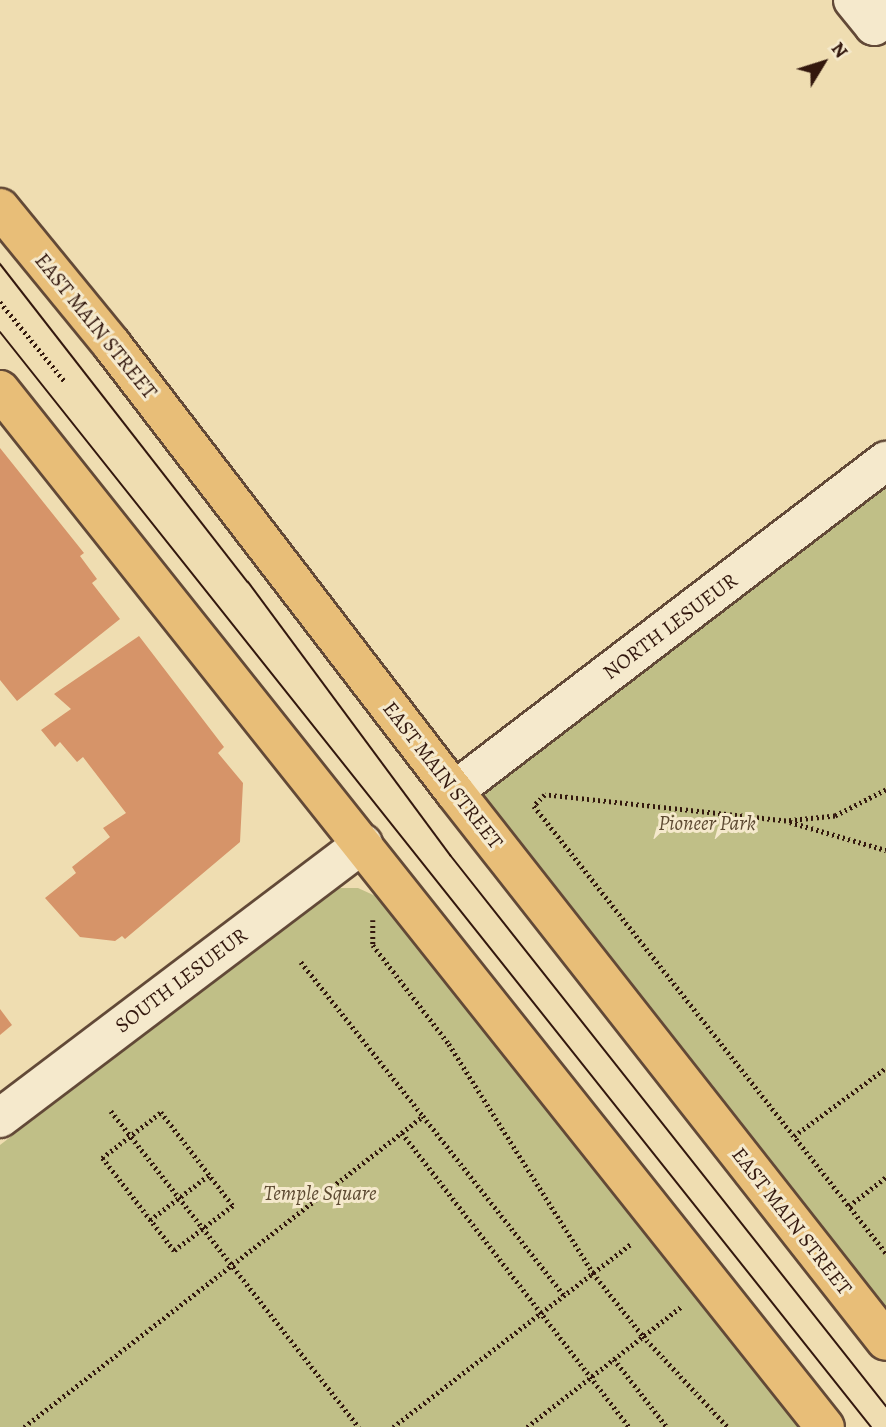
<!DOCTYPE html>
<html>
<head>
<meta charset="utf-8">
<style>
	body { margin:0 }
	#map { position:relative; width:886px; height:1427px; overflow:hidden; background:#efddb1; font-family:Alegreya,serif }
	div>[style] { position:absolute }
	.green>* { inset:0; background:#c0bf87 }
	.building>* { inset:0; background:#d69469 }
	.path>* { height:4.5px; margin-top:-2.25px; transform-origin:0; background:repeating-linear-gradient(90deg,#33180e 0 2px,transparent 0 5.5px) }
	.roads { filter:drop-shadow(2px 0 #624937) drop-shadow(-2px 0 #624937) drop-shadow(0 2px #624937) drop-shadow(0 -2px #624937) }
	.minor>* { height:38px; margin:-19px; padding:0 19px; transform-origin:19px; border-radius:19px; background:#f5e9cc }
	.major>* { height:38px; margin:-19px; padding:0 19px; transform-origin:19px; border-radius:19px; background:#e8be78 }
	.tram>* { height:2px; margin:-1px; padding:0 1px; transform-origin:1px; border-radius:1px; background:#33180e }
	span { translate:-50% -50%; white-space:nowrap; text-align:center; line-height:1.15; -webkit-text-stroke:6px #f5e9cc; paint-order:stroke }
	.street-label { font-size:21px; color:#33180e }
	.park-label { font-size:21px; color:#5d4a32; font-style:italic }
	.north { position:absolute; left:788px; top:28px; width:70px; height:70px; -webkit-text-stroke:5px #f5e9cc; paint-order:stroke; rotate:52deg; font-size:19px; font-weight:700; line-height:28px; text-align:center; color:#33180e }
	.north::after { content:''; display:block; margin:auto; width:24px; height:32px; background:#33180e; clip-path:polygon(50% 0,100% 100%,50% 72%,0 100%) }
</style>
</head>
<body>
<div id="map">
	<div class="green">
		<div style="clip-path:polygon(886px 461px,886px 1341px,454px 791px)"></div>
		<div style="clip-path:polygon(336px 888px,358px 888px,382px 899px,804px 1427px,0 1427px,0 1145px)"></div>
	</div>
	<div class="building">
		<div style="clip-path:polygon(0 448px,84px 553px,80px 556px,97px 579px,92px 583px,120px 619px,17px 701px,0 680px)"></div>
		<div style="clip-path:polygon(139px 636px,224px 747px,218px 753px,243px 783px,240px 842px,125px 939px,122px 936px,115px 941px,80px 937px,45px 898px,76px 873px,72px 867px,110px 837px,103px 828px,126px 813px,83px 757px,77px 762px,60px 742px,55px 747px,41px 730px,71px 709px,54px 694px)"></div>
		<div style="clip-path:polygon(0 1009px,12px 1025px,0 1035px)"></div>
	</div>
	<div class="path">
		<div style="left:0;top:302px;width:104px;rotate:50.8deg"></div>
		<div style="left:886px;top:790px;width:57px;rotate:153deg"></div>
		<div style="left:835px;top:816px;width:49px;rotate:174.2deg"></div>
		<div style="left:786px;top:821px;width:242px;rotate:-173.8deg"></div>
		<div style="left:545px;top:795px;width:16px;rotate:135deg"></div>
		<div style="left:534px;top:806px;width:569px;rotate:51.78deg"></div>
		<div style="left:790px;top:822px;width:100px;rotate:16.3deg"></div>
		<div style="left:373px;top:920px;width:25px;rotate:90deg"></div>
		<div style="left:373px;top:945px;width:125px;rotate:52.5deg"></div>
		<div style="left:449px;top:1044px;width:271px;rotate:57.8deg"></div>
		<div style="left:593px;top:1273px;width:80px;rotate:51.6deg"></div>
		<div style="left:643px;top:1336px;width:125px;rotate:47deg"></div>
		<div style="left:301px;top:962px;width:196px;rotate:51.6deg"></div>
		<div style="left:111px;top:1111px;width:402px;rotate:51.9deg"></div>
		<div style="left:161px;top:1112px;width:118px;rotate:52.5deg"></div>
		<div style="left:233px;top:1206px;width:74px;rotate:142.7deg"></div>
		<div style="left:174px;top:1251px;width:118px;rotate:-127.7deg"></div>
		<div style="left:102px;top:1158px;width:75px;rotate:-37.9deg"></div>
		<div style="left:402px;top:1133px;width:371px;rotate:52.3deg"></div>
		<div style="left:794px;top:1136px;width:114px;rotate:-36.5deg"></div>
		<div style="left:849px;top:1206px;width:47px;rotate:-38.1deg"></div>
		<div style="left:150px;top:1220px;width:74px;rotate:-37.3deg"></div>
		<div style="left:614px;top:1359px;width:86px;rotate:52.1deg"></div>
		<div style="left:24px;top:1427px;width:506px;rotate:-37.93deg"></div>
		<div style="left:423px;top:1116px;width:228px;rotate:51.8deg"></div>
		<div style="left:393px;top:1427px;width:302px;rotate:-37.6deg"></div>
		<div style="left:527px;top:1427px;width:197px;rotate:-38deg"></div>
	</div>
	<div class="roads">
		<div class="minor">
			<div style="left:853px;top:0;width:33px;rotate:51deg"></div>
			<div style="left:874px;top:26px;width:15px;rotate:-37deg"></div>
			<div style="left:454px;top:791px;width:544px;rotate:-37.38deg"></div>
			<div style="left:0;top:1118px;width:455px;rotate:-37.1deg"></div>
		</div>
		<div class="major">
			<div style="left:0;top:208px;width:177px;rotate:50.7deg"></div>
			<div style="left:112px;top:345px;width:562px;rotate:52.52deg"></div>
			<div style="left:454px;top:791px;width:699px;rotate:51.85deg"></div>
			<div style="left:0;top:390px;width:1325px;rotate:51.5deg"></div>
		</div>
	</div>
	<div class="tram">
		<div style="left:0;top:264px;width:403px;rotate:52.1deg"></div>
		<div style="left:248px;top:582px;width:340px;rotate:53.5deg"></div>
		<div style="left:450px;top:855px;width:703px;rotate:51.65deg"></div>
		<div style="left:0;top:332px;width:1399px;rotate:51.5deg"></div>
	</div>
	<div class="street-label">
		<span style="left:96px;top:326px;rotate:51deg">EAST MAIN STREET</span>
		<span style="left:670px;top:626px;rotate:-37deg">NORTH LESUEUR</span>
		<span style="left:443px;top:775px;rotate:52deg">EAST MAIN STREET</span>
		<span style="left:181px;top:980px;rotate:-37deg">SOUTH LESUEUR</span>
		<span style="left:792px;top:1221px;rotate:52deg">EAST MAIN STREET</span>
	</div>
	<div class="park-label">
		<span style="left:707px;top:823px">Pioneer Park</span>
		<span style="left:320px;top:1193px">Temple Square</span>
	</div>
	<div class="north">N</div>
</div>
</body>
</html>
